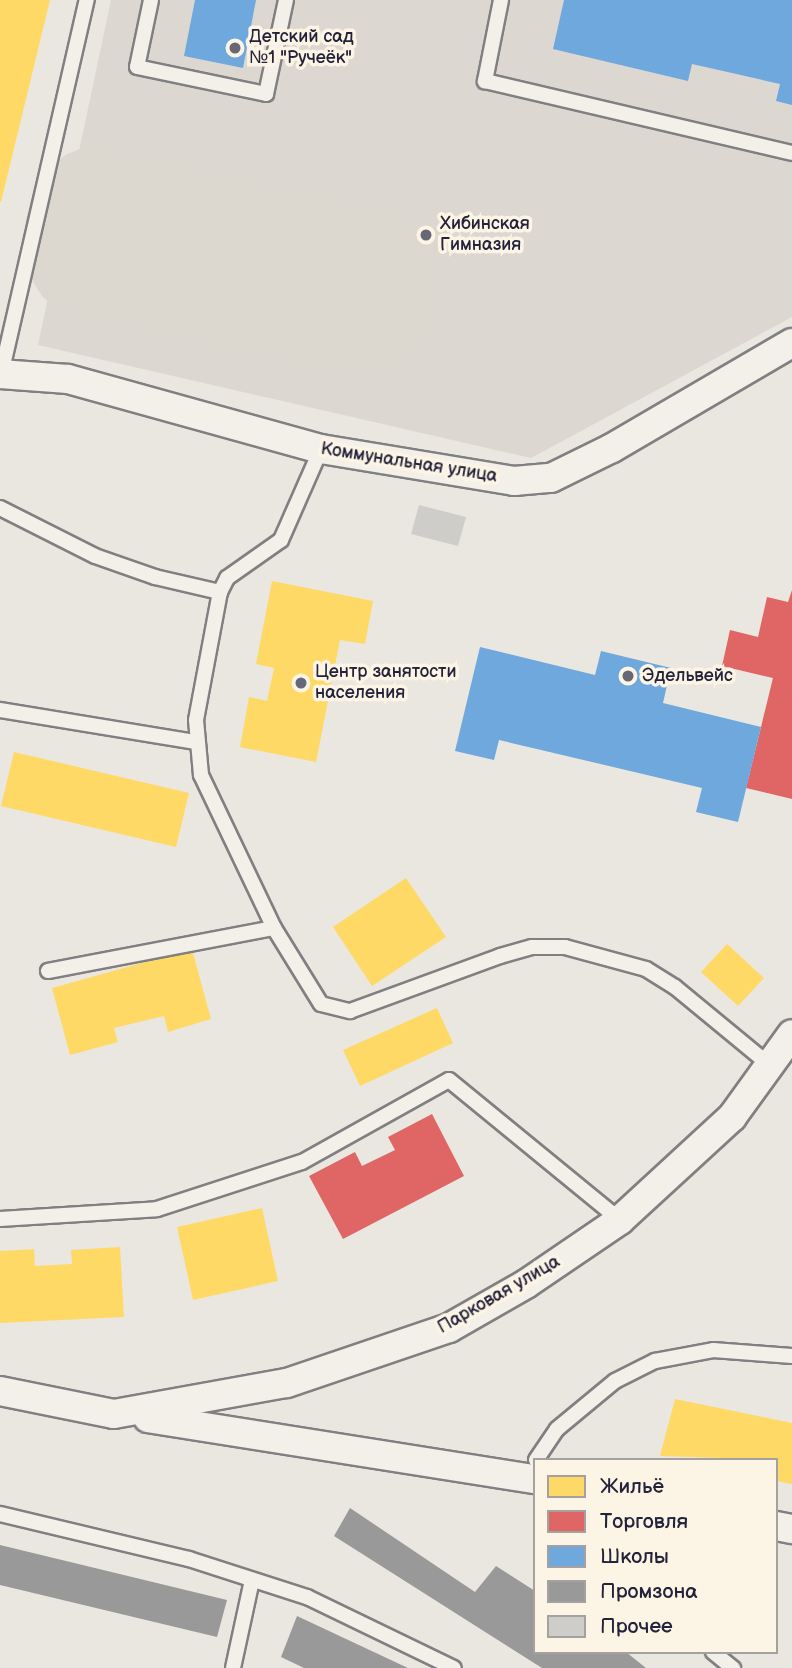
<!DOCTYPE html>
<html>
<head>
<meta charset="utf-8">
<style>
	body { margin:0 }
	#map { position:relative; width:792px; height:1668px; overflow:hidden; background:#eae7e0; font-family:"Balsamiq Sans",sans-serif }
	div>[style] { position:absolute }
	.built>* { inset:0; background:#dcd7d1 }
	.green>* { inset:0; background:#dcd8d0 }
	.homes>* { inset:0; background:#ffd966 }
	.shops>* { inset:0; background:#e06666 }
	.schools>* { inset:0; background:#6fa8dc }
	.industry>* { inset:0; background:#999 }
	.building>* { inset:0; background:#cfcdc9 }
	.roads { filter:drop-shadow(2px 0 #807f81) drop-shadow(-2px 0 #807f81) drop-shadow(0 2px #807f81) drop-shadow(0 -2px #807f81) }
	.lane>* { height:14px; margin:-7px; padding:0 7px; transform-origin:7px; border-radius:7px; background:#f3f0ea }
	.street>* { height:28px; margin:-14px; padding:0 14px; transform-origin:14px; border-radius:14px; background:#f3f0ea }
	.dots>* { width:19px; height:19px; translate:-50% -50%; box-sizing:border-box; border:4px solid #fcf5e5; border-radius:50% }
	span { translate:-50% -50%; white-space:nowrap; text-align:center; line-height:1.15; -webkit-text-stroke:7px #fcf5e5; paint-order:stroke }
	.poi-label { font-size:18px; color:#22223b }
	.left { translate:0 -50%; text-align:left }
	.street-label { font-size:18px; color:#22223b }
	.legend { position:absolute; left:533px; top:1458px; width:245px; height:196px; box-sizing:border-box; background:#fcf5e5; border:2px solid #a5a1a1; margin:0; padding:9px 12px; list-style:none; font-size:21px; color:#22223b }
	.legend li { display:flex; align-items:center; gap:14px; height:35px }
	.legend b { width:35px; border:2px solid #a5a1a1 }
</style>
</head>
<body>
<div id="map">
	<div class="built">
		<div style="clip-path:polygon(111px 0,792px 0,792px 317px,531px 458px,38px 345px)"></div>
	</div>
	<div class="green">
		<div style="clip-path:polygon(96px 143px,390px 207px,417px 221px,438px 241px,443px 275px,443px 310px,432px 341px,382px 376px,346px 379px,60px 313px,42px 296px,28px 274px,23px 248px,26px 219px,33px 192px,48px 169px,67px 154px)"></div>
	</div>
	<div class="homes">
		<div style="clip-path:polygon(0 0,50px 0,1px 202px,0 202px)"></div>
		<div style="clip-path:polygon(272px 581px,373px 601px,365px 644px,340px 640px,316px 762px,240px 747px,249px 697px,267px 701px,274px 668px,256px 664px)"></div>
		<div style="clip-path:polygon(14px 752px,189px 793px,176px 847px,1px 806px)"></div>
		<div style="clip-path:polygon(406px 878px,446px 937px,372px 986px,333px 927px)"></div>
		<div style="clip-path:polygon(727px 944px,764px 978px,738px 1006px,701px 972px)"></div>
		<div style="clip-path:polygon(192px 949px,211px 1019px,168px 1032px,164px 1016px,114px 1028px,118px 1042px,70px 1055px,52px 988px)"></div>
		<div style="clip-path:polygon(437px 1008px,453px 1043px,360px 1086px,343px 1050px)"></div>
		<div style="clip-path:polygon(262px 1208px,278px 1281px,193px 1300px,177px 1227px)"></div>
		<div style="clip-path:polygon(120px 1247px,124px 1317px,0 1323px,0 1251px,34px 1249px,35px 1266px,72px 1264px,71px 1250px)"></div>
		<div style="clip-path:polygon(675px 1399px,792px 1423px,792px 1484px,776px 1481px,776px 1460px,660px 1456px)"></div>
	</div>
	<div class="shops">
		<div style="clip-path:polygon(792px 590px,792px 799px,746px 788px,773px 678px,722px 666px,730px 630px,758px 637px,767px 597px,788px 602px)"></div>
		<div style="clip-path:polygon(432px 1114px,464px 1176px,343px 1239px,309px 1176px,355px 1152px,362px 1166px,395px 1150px,388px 1137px)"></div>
	</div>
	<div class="schools">
		<div style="clip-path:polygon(195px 0,256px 0,243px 68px,184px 56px)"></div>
		<div style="clip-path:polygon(564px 0,792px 0,792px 105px,776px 101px,780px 84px,692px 64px,688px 81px,553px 49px)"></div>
		<div style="clip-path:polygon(480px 647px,595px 675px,601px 651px,671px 668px,663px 703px,761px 727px,738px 822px,696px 812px,702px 788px,499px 740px,494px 760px,455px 751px)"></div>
	</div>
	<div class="industry">
		<div style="clip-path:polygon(350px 1508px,475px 1592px,496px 1566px,535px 1591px,535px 1652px,626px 1652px,646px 1668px,542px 1668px,334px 1536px)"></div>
		<div style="clip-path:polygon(0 1545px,227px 1600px,217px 1637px,0 1585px)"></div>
		<div style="clip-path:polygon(297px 1616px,408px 1668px,304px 1668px,281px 1657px)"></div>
	</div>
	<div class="building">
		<div style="clip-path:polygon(419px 505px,466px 517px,458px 546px,411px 534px)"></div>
	</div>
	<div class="roads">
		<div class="lane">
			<div style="left:151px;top:0;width:68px;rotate:101.8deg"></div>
			<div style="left:137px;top:67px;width:132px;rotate:11.8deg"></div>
			<div style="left:266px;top:94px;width:96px;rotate:-78deg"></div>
			<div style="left:501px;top:0;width:83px;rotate:101.2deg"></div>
			<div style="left:485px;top:81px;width:315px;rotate:13.2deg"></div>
			<div style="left:1px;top:374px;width:384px;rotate:-77.1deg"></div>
			<div style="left:0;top:508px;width:106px;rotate:26.8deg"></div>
			<div style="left:95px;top:556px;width:64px;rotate:19.3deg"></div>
			<div style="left:155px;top:577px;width:67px;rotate:13deg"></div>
			<div style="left:0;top:710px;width:198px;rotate:9.3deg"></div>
			<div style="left:274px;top:928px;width:170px;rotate:-115.5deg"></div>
			<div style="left:201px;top:775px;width:55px;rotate:-95.2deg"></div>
			<div style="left:196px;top:720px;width:130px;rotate:-79.4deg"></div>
			<div style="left:220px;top:592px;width:16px;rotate:-63deg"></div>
			<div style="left:227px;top:578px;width:66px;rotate:-35.1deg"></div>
			<div style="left:281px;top:540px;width:99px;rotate:-66.3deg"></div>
			<div style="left:48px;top:971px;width:230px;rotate:-10.8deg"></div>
			<div style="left:274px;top:928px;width:89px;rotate:58.3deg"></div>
			<div style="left:321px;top:1004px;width:30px;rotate:14deg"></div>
			<div style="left:350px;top:1011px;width:160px;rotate:-20.1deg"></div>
			<div style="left:500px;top:956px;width:33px;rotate:-16deg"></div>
			<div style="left:532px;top:947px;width:33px"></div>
			<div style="left:565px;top:947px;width:84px;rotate:15.2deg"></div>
			<div style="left:646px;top:969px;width:34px;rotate:32deg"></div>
			<div style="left:675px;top:987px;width:124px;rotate:39.5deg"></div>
			<div style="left:0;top:1219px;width:157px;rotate:-3.6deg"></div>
			<div style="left:157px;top:1209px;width:152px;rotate:-18deg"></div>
			<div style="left:302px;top:1162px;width:168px;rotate:-29.2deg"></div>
			<div style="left:449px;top:1080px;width:221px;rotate:39.3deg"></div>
			<div style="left:536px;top:1460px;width:37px;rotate:-56deg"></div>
			<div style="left:557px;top:1429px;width:75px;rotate:-39.6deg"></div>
			<div style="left:615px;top:1381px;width:45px;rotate:-26.6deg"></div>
			<div style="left:655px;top:1361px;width:59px;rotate:-10.7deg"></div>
			<div style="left:713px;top:1350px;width:79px;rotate:4.3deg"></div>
			<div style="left:0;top:1514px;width:194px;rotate:13.4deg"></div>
			<div style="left:189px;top:1559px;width:124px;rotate:17.9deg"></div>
			<div style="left:307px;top:1597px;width:163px;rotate:25.8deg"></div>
			<div style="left:713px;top:1652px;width:26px;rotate:39deg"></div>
			<div style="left:233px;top:1668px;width:90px;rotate:-77.8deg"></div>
		</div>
		<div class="street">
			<div style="left:0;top:374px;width:68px;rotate:4.2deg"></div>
			<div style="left:68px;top:379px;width:263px;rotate:15.5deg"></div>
			<div style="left:321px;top:449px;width:196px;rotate:9.4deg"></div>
			<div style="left:514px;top:481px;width:37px;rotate:-5deg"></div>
			<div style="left:551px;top:478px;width:68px;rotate:-26.2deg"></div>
			<div style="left:612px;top:448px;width:208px;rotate:-30.3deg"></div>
			<div style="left:0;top:1391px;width:116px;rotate:11.4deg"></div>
			<div style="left:114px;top:1414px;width:176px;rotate:-10.2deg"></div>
			<div style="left:287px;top:1383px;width:171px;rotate:-18.8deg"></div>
			<div style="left:449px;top:1328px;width:89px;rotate:-29.7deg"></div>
			<div style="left:526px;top:1284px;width:114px;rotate:-34.2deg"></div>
			<div style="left:620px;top:1220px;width:152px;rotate:-42.6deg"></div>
			<div style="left:732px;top:1117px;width:102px;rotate:-54.1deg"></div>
			<div style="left:148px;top:1418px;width:392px;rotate:9deg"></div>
			<div style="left:776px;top:1526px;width:16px;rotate:11deg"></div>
		</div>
	</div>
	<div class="dots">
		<div style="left:235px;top:48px;background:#686775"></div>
		<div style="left:426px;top:235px;background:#686775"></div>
		<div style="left:628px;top:676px;background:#686775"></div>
		<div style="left:301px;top:683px;background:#686775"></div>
	</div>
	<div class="poi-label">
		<span class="left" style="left:249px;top:48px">Детский сад<br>№1 "Ручеёк"</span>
		<span class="left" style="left:440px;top:235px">Хибинская<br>Гимназия</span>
		<span class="left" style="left:315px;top:683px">Центр занятости<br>населения</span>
		<span class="left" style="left:642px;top:676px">Эдельвейс</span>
	</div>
	<div class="street-label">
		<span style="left:409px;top:463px;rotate:9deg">Коммунальная улица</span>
		<span style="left:499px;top:1295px;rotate:-30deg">Парковая улица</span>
	</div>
	<ul class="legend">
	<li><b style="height:19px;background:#ffd966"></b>Жильё</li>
	<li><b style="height:19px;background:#e06666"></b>Торговля</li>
	<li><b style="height:19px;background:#6fa8dc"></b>Школы</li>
	<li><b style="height:19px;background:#999"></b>Промзона</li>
	<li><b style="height:19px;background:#cfcdc9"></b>Прочее</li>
	</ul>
</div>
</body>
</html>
